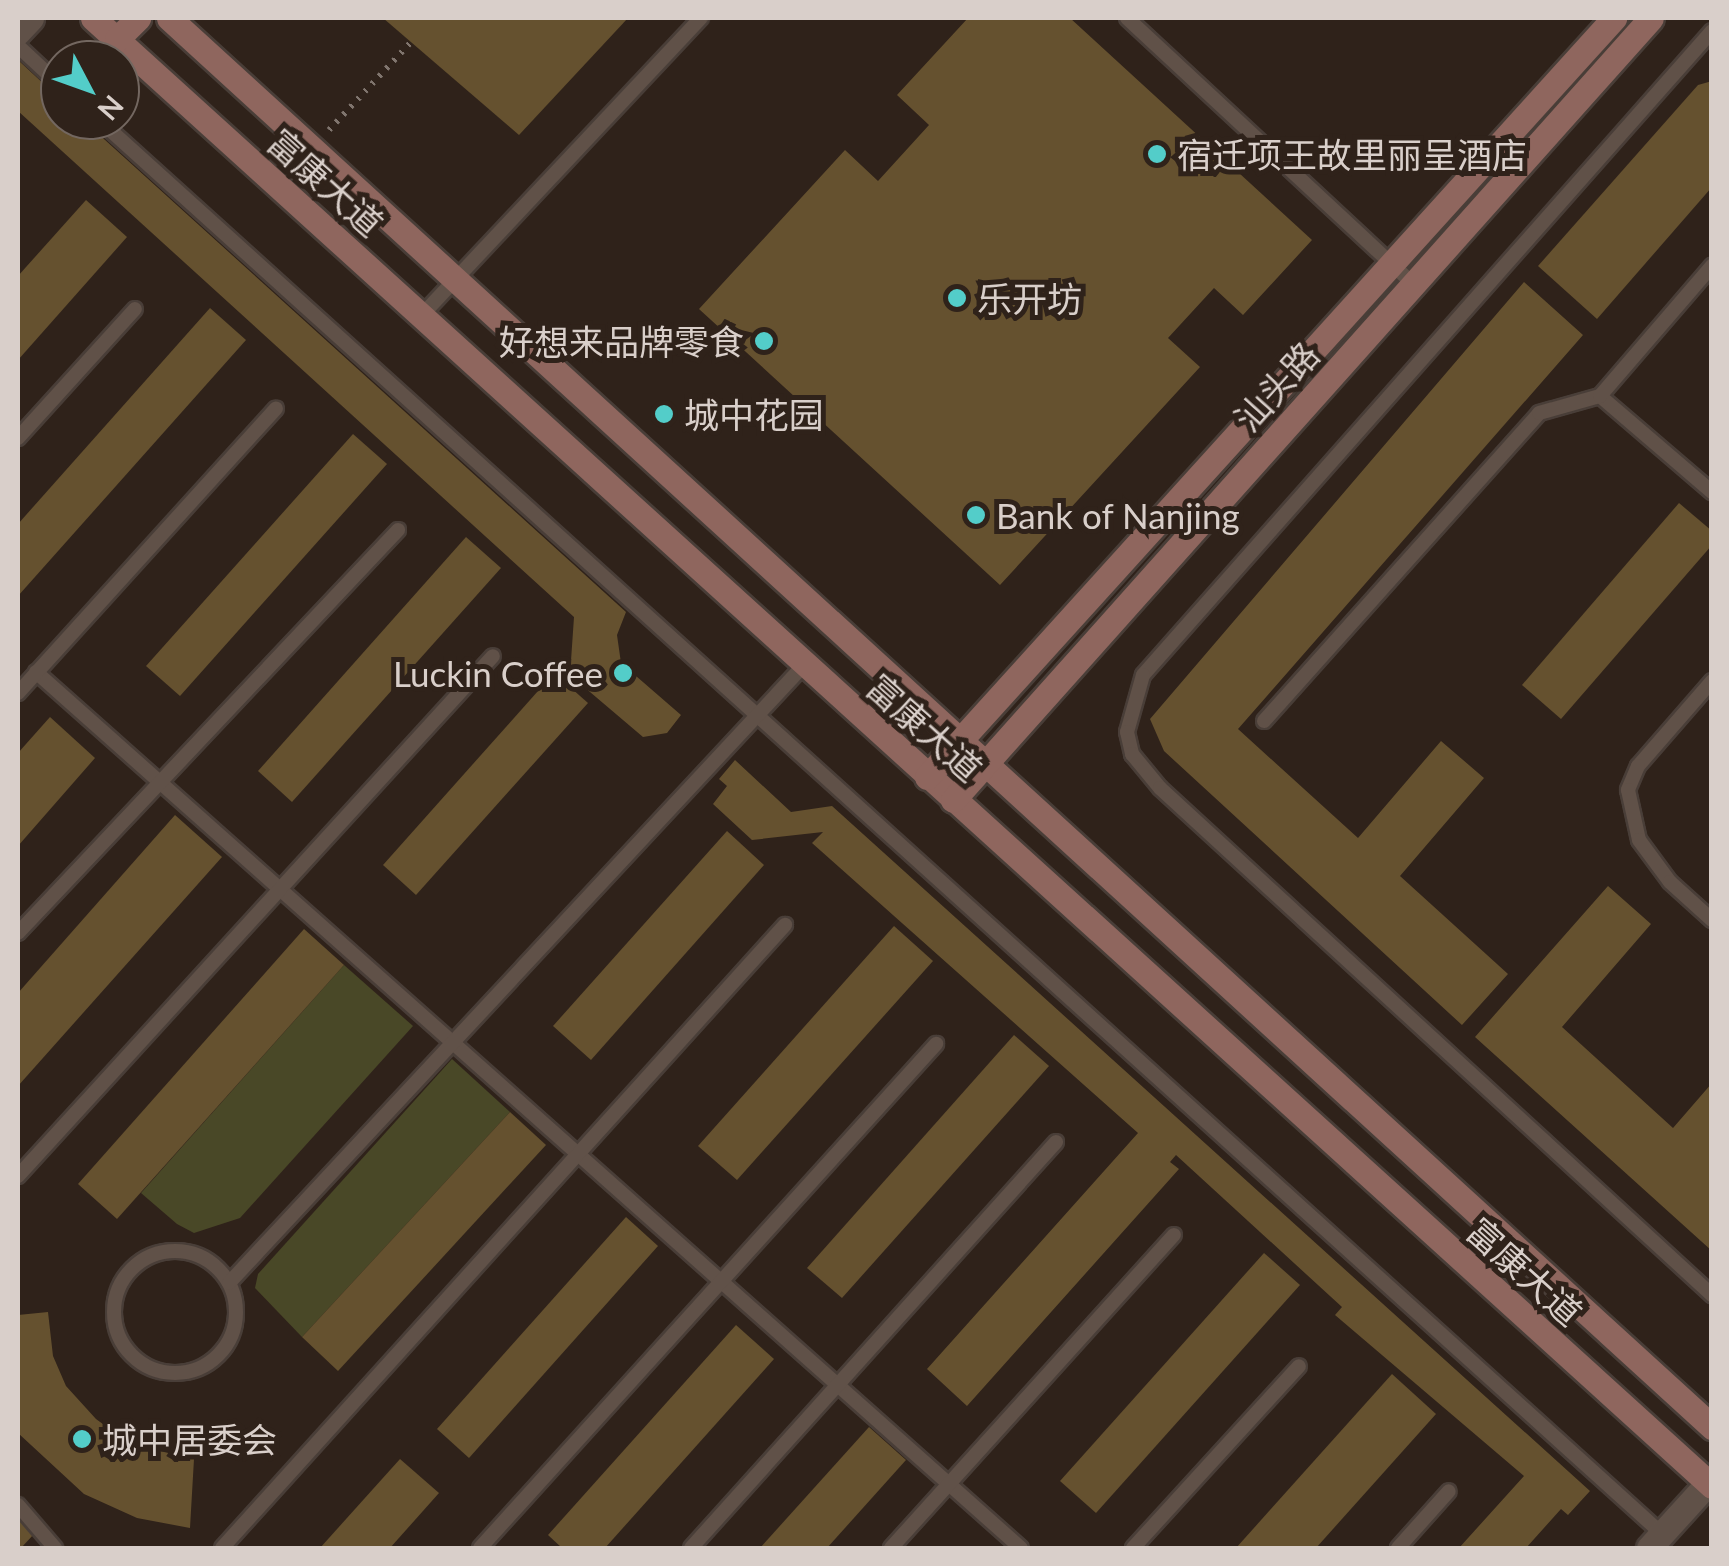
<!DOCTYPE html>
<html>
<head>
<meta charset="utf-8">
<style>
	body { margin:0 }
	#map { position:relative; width:1729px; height:1566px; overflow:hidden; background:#2f221a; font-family:Lato,"Noto Sans SC",sans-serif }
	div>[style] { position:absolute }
	.green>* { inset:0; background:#494827 }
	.building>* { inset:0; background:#65512f }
	.path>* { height:6px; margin-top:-3px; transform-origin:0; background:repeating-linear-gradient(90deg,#80756e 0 2.5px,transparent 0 10.5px) }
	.roads { filter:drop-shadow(2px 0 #493e38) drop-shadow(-2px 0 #493e38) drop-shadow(0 2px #493e38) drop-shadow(0 -2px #493e38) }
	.lane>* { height:14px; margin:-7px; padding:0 7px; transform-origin:7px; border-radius:7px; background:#605148 }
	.lane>.ring { margin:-7px; padding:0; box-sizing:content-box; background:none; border:14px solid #605148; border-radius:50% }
	.street>* { height:25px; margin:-12.5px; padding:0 12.5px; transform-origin:12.5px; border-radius:12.5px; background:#605148 }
	.secondary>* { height:25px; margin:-12.5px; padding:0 12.5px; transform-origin:12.5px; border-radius:12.5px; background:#8f665e }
	.dots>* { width:28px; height:28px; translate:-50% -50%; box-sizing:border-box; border:5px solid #2f221a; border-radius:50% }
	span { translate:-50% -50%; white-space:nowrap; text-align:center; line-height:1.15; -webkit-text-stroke:10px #2f221a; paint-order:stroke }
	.poi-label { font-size:35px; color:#d9cfca }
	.left { translate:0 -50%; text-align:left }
	.right { translate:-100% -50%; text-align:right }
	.street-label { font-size:35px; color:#d9cfca }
	.frame { position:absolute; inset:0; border:20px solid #d9cfca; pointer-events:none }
	.north { position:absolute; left:40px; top:40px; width:100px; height:100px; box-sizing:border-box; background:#2f221a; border:2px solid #736760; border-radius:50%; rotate:131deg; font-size:28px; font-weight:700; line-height:40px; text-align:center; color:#d9cfca }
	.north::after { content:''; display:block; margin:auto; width:35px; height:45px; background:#53cdc9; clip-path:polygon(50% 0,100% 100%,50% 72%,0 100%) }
</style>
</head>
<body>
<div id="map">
	<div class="green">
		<div style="clip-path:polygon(344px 965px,413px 1026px,240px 1218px,194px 1233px,177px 1224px,141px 1193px)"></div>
		<div style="clip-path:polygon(452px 1059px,510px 1112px,302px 1337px,255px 1288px,258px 1274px)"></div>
	</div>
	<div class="building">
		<div style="clip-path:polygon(383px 18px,628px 18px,519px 135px)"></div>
		<div style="clip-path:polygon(968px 18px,1070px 18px,1312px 240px,1243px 315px,1214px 288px,1168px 338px,1200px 367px,1000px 585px,699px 309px,845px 150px,878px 181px,929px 125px,897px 95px)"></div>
		<div style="clip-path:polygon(18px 60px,60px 99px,60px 120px,83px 120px,626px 612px,617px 635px,621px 663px,681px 715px,667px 733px,643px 737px,570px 675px,574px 617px,18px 111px)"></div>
		<div style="clip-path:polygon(1712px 81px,1712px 187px,1597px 319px,1538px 266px,1698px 85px)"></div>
		<div style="clip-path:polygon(86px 200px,127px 237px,18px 360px,18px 276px)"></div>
		<div style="clip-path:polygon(1524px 282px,1583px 335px,1238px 729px,1358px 838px,1441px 741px,1484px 778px,1400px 876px,1508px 974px,1462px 1025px,1164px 751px,1150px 719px)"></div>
		<div style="clip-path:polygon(210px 308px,246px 340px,18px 596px,18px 524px)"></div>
		<div style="clip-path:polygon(353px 434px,387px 464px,180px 696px,146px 666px)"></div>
		<div style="clip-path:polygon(1679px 503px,1712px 531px,1712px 545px,1561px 719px,1522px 685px)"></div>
		<div style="clip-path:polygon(466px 537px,501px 568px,292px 802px,258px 771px)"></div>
		<div style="clip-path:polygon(554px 673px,588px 703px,416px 895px,383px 865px)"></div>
		<div style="clip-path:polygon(50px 717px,95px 758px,18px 846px,18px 753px)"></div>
		<div style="clip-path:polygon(735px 760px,791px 812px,832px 806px,1590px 1491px,1568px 1515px,1561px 1509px,1526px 1548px,1459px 1548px,1524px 1476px,1335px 1315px,1342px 1307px,1176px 1155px,1170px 1162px,1179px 1169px,967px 1406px,927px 1369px,1138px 1133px,812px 843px,823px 832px,752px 840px,713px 804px,727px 786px,719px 779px)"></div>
		<div style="clip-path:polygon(175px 815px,222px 857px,18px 1086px,18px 993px)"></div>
		<div style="clip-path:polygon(727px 831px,764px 865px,591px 1060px,553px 1026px)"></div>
		<div style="clip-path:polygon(1608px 886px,1651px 924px,1562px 1027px,1673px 1128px,1712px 1083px,1712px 1251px,1475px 1037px)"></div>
		<div style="clip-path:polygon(894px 926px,933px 961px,737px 1180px,698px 1146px)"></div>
		<div style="clip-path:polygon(304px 929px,344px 965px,117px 1219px,78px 1184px)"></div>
		<div style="clip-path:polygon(1014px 1035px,1049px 1066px,842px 1298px,807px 1268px)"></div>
		<div style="clip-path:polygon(510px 1112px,546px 1145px,338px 1371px,302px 1337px)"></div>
		<div style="clip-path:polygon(626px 1217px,658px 1246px,469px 1458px,437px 1429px)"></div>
		<div style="clip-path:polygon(1264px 1253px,1300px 1285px,1096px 1513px,1060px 1481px)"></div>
		<div style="clip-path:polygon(48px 1312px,53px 1356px,66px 1386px,96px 1419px,130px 1444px,194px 1459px,190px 1528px,137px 1518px,84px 1494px,18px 1433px,18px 1315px)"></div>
		<div style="clip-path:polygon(736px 1325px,774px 1359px,605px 1548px,562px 1548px,548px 1535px)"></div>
		<div style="clip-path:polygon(1392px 1374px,1436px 1414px,1316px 1548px,1236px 1548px)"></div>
		<div style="clip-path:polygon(869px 1427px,906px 1460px,827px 1548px,760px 1548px)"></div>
		<div style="clip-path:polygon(400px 1459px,439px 1493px,390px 1548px,320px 1548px)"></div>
		<div style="clip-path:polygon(18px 1519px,34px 1534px,21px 1548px,18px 1548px)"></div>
	</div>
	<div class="path">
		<div style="left:329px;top:130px;width:119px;rotate:-47deg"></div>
	</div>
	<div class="roads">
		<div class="lane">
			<div style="left:1127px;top:18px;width:391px;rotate:42.9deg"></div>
			<div style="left:1712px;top:31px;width:859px;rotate:131.46deg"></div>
			<div style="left:1143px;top:675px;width:59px;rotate:105.7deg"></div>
			<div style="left:1127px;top:732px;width:23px;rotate:77deg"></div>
			<div style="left:1132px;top:754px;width:44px;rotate:50.5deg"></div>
			<div style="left:1160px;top:788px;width:750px;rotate:42.57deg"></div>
			<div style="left:18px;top:46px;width:57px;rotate:42.9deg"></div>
			<div style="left:99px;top:120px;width:2108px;rotate:42.13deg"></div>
			<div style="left:421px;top:316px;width:409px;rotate:-46.8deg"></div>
			<div style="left:1600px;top:396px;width:148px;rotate:40.6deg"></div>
			<div style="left:18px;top:438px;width:174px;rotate:-47.8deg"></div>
			<div style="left:36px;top:672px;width:1318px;rotate:41.65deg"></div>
			<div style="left:1712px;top:681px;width:113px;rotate:131deg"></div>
			<div style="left:1638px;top:766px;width:26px;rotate:113deg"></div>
			<div style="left:1628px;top:790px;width:51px;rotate:77.6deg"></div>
			<div style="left:1639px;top:840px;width:52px;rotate:53.6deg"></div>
			<div style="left:1670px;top:882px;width:57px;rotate:42.1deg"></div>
			<div style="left:18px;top:693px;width:384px;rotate:-47.8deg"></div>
			<div style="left:1264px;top:721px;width:413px;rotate:-48.2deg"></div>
			<div style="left:1539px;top:413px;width:63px;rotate:-15.6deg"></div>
			<div style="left:1600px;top:396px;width:172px;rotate:-49.3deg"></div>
			<div style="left:18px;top:933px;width:554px;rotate:-46.68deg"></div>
			<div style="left:18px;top:1176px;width:704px;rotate:-47.59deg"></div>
			<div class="ring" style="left:114px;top:1251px;width:108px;height:108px"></div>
			<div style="left:229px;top:1283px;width:844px;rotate:-47.06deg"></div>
			<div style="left:18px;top:1505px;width:57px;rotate:49.3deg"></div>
			<div style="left:222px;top:1548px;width:840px;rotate:-47.9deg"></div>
			<div style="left:480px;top:1548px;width:680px;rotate:-47.86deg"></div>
			<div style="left:691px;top:1548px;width:546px;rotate:-48.04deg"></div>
			<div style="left:891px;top:1548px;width:422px;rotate:-47.9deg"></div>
			<div style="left:1133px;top:1548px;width:246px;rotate:-47.6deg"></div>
			<div style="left:1398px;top:1548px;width:76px;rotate:-48.2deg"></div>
		</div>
		<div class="street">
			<div style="left:18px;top:32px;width:19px;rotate:-47deg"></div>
			<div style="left:1649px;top:1548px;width:88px;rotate:-47.8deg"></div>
		</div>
		<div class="secondary">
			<div style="left:93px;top:18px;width:2185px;rotate:42.2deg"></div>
			<div style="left:169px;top:18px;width:2090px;rotate:42.4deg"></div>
			<div style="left:117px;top:39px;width:30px;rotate:-45deg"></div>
			<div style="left:927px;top:777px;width:1024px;rotate:-47.85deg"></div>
			<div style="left:953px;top:800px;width:1048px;rotate:-48.25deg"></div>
		</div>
	</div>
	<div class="dots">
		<div style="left:1157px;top:154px;background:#53cdc9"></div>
		<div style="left:957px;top:298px;background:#53cdc9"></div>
		<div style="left:764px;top:341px;background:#53cdc9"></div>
		<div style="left:664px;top:414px;background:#53cdc9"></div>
		<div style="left:976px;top:515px;background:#53cdc9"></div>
		<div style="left:623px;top:673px;background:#53cdc9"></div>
		<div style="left:82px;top:1439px;background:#53cdc9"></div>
	</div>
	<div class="poi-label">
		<span class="left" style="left:1177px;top:154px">宿迁项王故里丽呈酒店</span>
		<span class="left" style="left:977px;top:298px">乐开坊</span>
		<span class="right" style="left:744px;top:341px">好想来品牌零食</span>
		<span class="left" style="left:684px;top:414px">城中花园</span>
		<span class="left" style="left:996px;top:515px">Bank of Nanjing</span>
		<span class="right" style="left:603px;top:673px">Luckin Coffee</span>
		<span class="left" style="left:102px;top:1439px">城中居委会</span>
	</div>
	<div class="street-label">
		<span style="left:326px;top:182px;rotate:42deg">富康大道</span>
		<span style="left:1276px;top:386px;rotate:-48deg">汕头路</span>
		<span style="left:925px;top:727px;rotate:42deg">富康大道</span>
		<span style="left:1525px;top:1271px;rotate:42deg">富康大道</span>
	</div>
	<div class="frame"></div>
	<div class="north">N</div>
</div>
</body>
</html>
